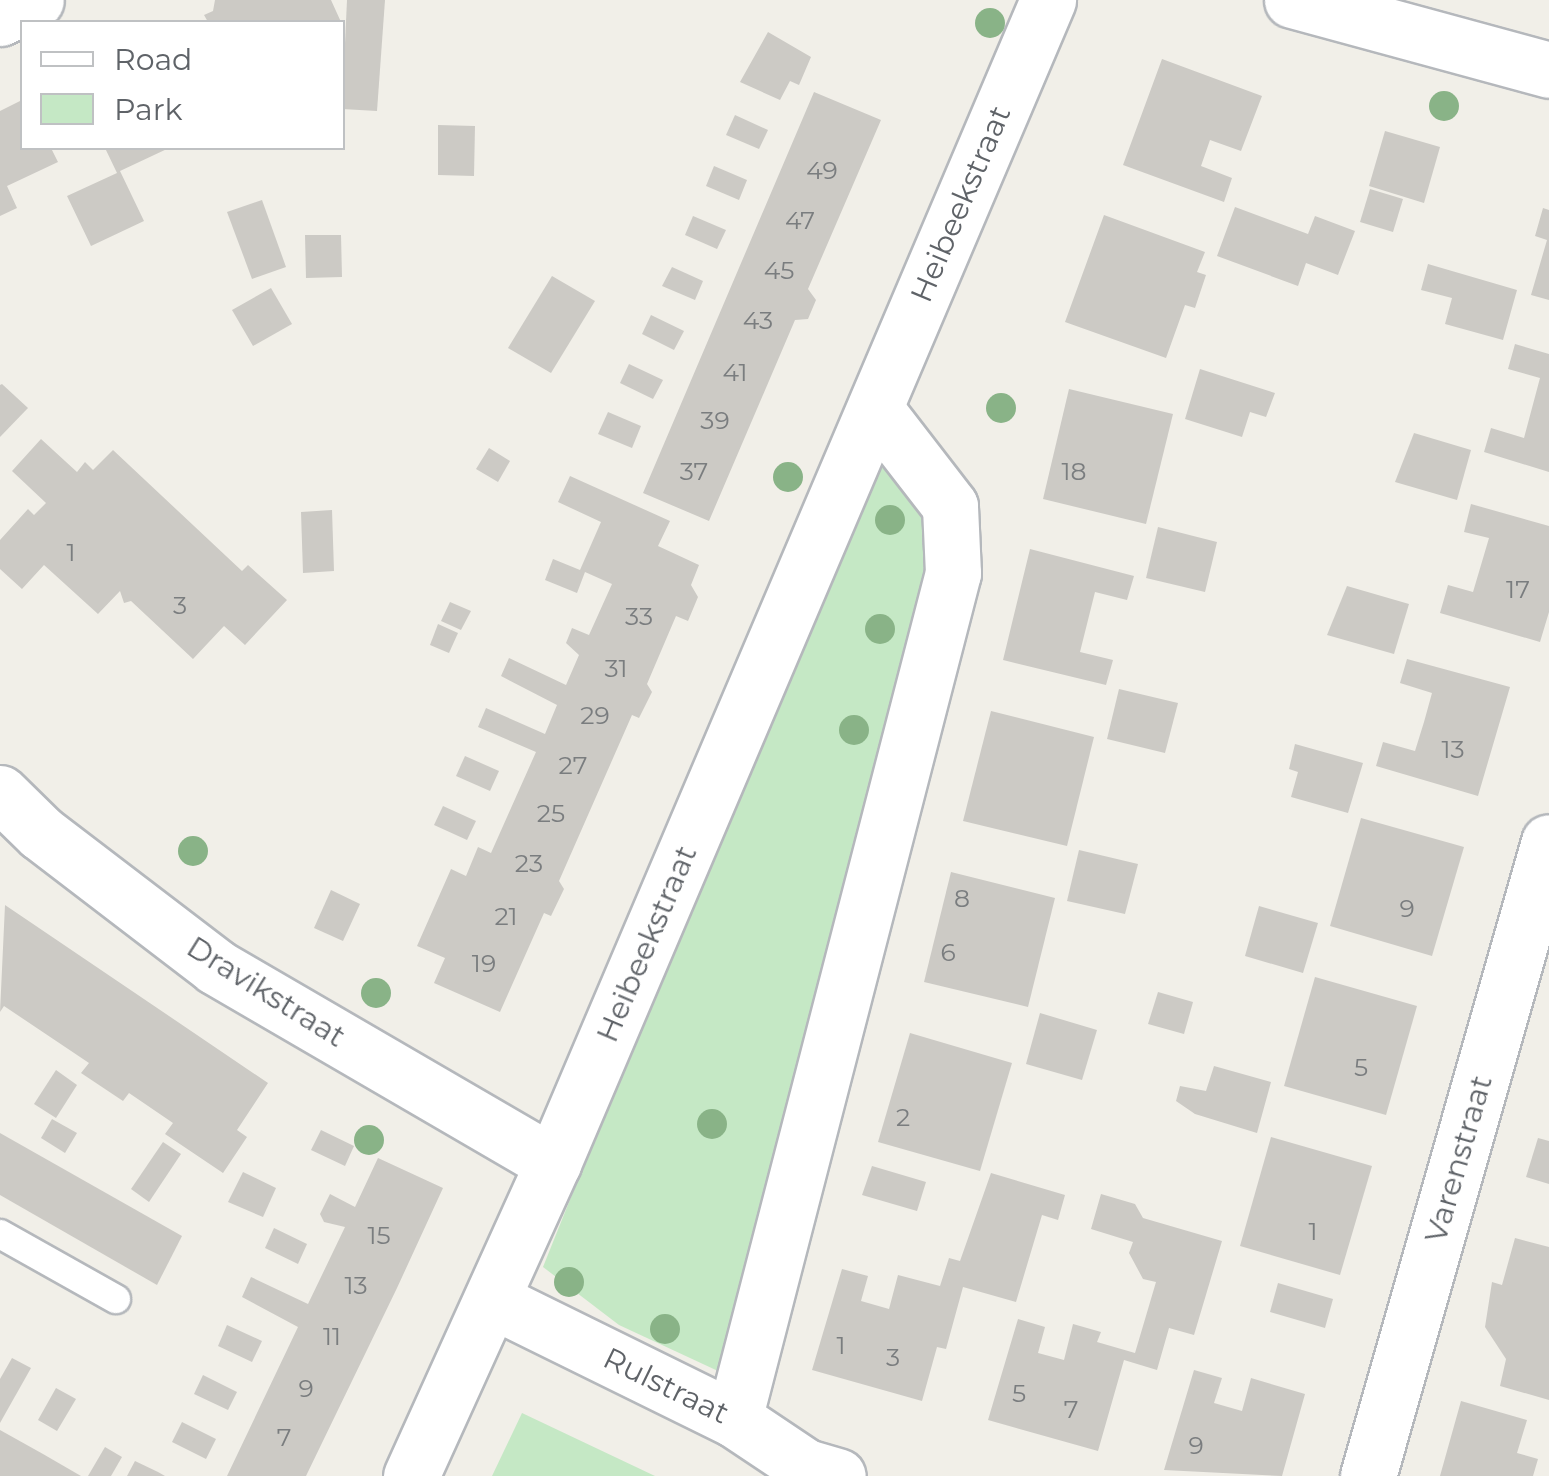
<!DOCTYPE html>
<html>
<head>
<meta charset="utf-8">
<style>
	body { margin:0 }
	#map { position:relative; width:1549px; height:1476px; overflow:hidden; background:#f1efe8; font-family:Montserrat,sans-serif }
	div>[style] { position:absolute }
	.green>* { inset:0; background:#c5e8c5 }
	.building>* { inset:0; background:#cccac5 }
	.roads { filter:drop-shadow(2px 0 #b5b8bc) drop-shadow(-2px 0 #b5b8bc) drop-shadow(0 2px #b5b8bc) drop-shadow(0 -2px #b5b8bc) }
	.lane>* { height:28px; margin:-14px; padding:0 14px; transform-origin:14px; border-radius:14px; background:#fff }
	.street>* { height:55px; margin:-27.5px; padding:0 27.5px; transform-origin:27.5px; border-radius:27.5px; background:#fff }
	.trees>* { width:30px; height:30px; margin:-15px; border-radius:50%; background:#89b387 }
	span { translate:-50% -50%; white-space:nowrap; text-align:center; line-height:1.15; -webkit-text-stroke:8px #fff; paint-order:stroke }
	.number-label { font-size:25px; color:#7a7d7f }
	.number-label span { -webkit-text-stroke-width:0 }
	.street-label { font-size:30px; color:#5f6368 }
	.legend { position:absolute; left:20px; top:20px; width:325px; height:130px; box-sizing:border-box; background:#fff; border:2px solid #bfc1c3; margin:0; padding:12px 18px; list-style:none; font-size:30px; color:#5f6368 }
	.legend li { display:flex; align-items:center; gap:20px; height:50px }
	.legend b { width:50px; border:2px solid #bfc1c3 }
</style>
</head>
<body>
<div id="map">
	<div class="green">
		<div style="clip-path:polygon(876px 437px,941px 511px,942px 579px,718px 1371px,619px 1325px,543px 1267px)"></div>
		<div style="clip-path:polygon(522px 1413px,655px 1476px,492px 1476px)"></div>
	</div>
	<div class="building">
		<div style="clip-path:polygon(215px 0,331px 0,341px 22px,208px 22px,204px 15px,213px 11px)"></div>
		<div style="clip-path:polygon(347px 0,385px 0,377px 111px,342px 109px)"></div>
		<div style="clip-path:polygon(768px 32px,811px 57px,799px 85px,790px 81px,780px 100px,740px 82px)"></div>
		<div style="clip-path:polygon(1162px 59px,1262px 96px,1241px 151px,1210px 140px,1201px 166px,1232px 178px,1224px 202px,1123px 165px)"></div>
		<div style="clip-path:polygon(814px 92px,881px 120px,808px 289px,816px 300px,808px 319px,795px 320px,709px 521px,643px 493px)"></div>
		<div style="clip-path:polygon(22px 100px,22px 148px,51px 148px,58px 162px,7px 186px,17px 208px,0 216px,0 111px)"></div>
		<div style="clip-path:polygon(735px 115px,768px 130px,759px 149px,726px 135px)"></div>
		<div style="clip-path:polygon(438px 125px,475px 126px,474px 176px,438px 175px)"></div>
		<div style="clip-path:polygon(1385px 131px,1440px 147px,1424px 203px,1369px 186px)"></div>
		<div style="clip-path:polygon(105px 148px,169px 148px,120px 171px,144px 221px,91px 246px,67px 196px,117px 173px)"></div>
		<div style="clip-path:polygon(714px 166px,747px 180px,739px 200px,706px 186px)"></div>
		<div style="clip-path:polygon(1370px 189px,1403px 199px,1393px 232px,1360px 222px)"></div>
		<div style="clip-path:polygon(262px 200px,286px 267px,252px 279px,227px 212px)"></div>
		<div style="clip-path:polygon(1235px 207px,1308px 234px,1315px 216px,1355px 231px,1338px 275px,1306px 263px,1298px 286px,1217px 256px)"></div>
		<div style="clip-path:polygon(1543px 208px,1549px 210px,1549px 300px,1531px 295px,1547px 240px,1535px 236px)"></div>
		<div style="clip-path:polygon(1104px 215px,1205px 252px,1197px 272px,1206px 275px,1195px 308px,1185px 305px,1166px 358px,1065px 322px)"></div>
		<div style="clip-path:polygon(693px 216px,726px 230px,717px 249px,685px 235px)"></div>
		<div style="clip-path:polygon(305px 235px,341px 235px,342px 277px,306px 278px)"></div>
		<div style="clip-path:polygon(1428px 264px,1517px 290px,1503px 340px,1445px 324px,1452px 298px,1421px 290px)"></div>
		<div style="clip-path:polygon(672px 267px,703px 281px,695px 300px,662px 286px)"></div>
		<div style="clip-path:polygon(552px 276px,595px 301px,551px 373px,508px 348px)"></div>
		<div style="clip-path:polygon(271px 288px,292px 324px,253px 346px,232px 310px)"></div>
		<div style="clip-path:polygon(651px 315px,684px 331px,674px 350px,642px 334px)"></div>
		<div style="clip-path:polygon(1515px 344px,1549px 354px,1549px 472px,1484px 452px,1491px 428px,1524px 438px,1540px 378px,1508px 369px)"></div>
		<div style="clip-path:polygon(629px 364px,663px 380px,653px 399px,620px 383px)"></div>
		<div style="clip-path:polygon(1200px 369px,1275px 393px,1266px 417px,1250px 412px,1242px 437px,1185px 419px)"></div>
		<div style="clip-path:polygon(2px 384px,28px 408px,0 437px,0 385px)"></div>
		<div style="clip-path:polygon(1069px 389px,1173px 414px,1146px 524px,1043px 499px)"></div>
		<div style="clip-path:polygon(608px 412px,641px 426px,632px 448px,598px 434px)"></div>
		<div style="clip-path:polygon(1414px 433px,1471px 450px,1457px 500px,1395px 482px)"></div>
		<div style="clip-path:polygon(41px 439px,77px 472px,85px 462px,93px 470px,113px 450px,242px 571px,248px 565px,287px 600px,245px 645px,224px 626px,193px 659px,131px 601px,124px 603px,120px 591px,98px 614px,44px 565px,22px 589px,0 569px,0 540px,28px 509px,34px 515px,46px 503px,12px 471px)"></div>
		<div style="clip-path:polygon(489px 448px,510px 461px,498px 482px,476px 469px)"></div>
		<div style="clip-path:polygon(570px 476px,670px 521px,658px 546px,699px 565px,691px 585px,698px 597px,688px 621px,676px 616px,647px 684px,652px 692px,639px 718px,632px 715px,559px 881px,564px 889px,551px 916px,544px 913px,500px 1012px,434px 983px,445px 958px,417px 946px,451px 869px,466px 876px,478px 847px,491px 853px,536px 752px,478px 727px,486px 708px,545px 734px,557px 705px,501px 676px,509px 658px,566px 685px,579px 655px,566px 643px,572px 628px,589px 635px,612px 584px,585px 572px,577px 593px,545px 580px,553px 559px,580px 570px,601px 522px,558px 502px)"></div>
		<div style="clip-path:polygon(1471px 504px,1549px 526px,1549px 612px,1540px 642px,1440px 613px,1448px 585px,1473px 592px,1489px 538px,1464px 532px)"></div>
		<div style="clip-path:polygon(332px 510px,334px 571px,303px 573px,301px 512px)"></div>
		<div style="clip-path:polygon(1158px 527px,1217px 542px,1205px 592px,1146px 578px)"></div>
		<div style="clip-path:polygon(1030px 549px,1134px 576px,1127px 600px,1095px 592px,1080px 652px,1113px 660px,1106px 685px,1003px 660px)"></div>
		<div style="clip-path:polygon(1347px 586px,1409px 604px,1394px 654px,1327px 635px)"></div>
		<div style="clip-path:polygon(450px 602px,471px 611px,461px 630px,441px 621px)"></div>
		<div style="clip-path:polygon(438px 624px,458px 633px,449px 653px,430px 645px)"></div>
		<div style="clip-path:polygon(1407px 659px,1510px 687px,1478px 796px,1376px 766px,1383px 742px,1415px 751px,1424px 722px,1432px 693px,1400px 683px)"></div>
		<div style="clip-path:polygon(1119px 689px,1178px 703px,1165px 753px,1107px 739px)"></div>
		<div style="clip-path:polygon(991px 711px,1094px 737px,1067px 846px,963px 821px)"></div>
		<div style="clip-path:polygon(1295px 744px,1363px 763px,1348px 813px,1291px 797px,1298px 772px,1289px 769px)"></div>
		<div style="clip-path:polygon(465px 756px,499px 771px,490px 791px,456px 776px)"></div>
		<div style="clip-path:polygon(443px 806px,476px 821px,467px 840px,434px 825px)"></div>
		<div style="clip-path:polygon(1361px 818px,1464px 847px,1432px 956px,1330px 926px)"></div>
		<div style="clip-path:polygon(1079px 850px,1138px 864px,1125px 914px,1067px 901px)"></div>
		<div style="clip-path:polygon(951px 872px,1055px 898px,1028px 1007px,924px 982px)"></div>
		<div style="clip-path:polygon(331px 890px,360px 904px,343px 941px,314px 928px)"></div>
		<div style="clip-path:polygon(5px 905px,268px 1083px,237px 1130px,247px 1137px,223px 1173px,165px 1134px,173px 1123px,129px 1093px,123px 1101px,81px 1073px,89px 1063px,4px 1006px,0 1012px)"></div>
		<div style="clip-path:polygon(1259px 906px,1318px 923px,1303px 973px,1245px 956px)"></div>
		<div style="clip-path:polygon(1315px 977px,1417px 1006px,1386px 1115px,1284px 1086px)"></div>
		<div style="clip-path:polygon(1158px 992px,1193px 1002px,1184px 1034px,1148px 1024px)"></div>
		<div style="clip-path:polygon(1040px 1013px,1097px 1030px,1082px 1080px,1026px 1064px)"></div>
		<div style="clip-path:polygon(910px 1033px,1012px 1063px,980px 1171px,878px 1142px)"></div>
		<div style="clip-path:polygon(1214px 1066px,1271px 1082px,1257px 1133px,1195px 1114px,1176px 1101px,1180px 1086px,1206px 1091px)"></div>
		<div style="clip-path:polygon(56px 1070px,77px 1085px,56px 1118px,34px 1104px)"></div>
		<div style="clip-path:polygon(52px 1119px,77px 1133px,65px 1153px,41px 1138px)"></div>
		<div style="clip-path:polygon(321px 1130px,354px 1146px,345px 1166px,311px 1150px)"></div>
		<div style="clip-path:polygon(0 1133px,182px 1236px,157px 1285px,0 1195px)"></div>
		<div style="clip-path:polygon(1271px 1137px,1372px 1166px,1340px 1275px,1240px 1246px)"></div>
		<div style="clip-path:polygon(1538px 1138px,1549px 1141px,1549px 1184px,1526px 1177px)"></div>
		<div style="clip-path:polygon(163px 1142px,181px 1154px,149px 1202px,131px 1189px)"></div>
		<div style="clip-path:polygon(378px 1158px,443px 1188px,397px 1288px,306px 1476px,227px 1476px,298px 1327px,242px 1297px,251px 1277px,308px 1304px,345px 1227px,324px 1222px,320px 1214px,330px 1194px,355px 1207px)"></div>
		<div style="clip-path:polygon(872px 1166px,926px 1182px,917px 1211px,862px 1195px)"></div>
		<div style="clip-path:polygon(243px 1172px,276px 1188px,263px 1217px,228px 1202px)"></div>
		<div style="clip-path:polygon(991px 1173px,1065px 1195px,1058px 1220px,1042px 1215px,1016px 1302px,963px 1287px,946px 1349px,937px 1347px,922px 1401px,812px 1370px,842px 1269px,868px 1276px,861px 1301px,889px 1309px,898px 1275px,940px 1286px,949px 1258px,960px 1261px)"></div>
		<div style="clip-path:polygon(1101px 1194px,1135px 1204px,1143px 1218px,1222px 1241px,1194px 1335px,1169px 1328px,1157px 1370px,1124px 1360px,1098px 1451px,988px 1420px,1018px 1319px,1045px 1327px,1038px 1353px,1064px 1360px,1073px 1324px,1101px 1332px,1097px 1342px,1135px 1353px,1156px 1282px,1143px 1279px,1129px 1253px,1133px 1242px,1091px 1229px)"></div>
		<div style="clip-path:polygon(274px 1228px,307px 1244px,298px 1264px,265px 1248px)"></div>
		<div style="clip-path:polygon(1515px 1238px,1549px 1247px,1549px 1400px,1500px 1386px,1506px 1359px,1485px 1327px,1492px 1282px,1502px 1285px)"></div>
		<div style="clip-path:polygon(1278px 1283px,1333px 1299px,1325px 1328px,1270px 1312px)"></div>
		<div style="clip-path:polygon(227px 1325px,262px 1341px,252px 1362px,218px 1346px)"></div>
		<div style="clip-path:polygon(12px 1358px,31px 1368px,0 1423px,0 1379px)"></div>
		<div style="clip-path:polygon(1194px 1370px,1222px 1378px,1214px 1403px,1242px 1411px,1251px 1378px,1305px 1394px,1282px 1476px,1164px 1470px)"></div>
		<div style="clip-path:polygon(203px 1375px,237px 1392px,228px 1410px,194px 1394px)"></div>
		<div style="clip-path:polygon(56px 1388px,76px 1399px,57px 1431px,38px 1420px)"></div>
		<div style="clip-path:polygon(1461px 1401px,1527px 1420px,1517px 1453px,1538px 1459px,1533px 1476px,1440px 1476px)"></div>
		<div style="clip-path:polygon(182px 1422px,216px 1439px,206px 1459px,172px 1442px)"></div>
		<div style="clip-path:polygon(0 1430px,43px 1454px,81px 1476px,0 1476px)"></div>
		<div style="clip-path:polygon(105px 1447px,122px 1457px,111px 1476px,88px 1476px)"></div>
		<div style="clip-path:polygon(135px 1461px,158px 1472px,165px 1476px,127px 1476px)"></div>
	</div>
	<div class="roads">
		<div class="lane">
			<div style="left:0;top:1234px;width:133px;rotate:29.3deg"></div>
		</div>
		<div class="street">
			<div style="left:1292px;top:0;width:266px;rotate:15.2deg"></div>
			<div style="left:0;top:18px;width:40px;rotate:-26.6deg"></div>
			<div style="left:0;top:793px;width:57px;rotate:44.3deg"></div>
			<div style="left:41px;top:833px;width:220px;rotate:37.4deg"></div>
			<div style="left:216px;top:967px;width:390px;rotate:30.2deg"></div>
			<div style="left:492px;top:1300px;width:270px;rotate:26.2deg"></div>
			<div style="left:734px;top:1419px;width:87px;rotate:33.7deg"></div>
			<div style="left:806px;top:1467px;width:33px;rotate:16deg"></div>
			<div style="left:734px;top:1419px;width:874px;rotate:-75.49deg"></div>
			<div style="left:953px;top:573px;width:67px;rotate:-92.6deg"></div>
			<div style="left:950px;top:506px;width:123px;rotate:-127.7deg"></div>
			<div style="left:411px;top:1476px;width:344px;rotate:-65.6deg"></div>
			<div style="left:553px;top:1163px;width:1264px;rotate:-66.94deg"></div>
			<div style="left:1368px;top:1476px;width:659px;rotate:-74.07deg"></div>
		</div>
	</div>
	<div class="trees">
		<div style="left:990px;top:23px"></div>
		<div style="left:1444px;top:106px"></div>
		<div style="left:1001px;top:408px"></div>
		<div style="left:788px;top:477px"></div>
		<div style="left:890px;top:520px"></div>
		<div style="left:880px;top:629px"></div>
		<div style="left:854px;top:730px"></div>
		<div style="left:193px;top:851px"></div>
		<div style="left:376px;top:993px"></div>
		<div style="left:712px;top:1124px"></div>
		<div style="left:369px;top:1140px"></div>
		<div style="left:569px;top:1282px"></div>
		<div style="left:665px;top:1329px"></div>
	</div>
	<div class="number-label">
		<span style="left:822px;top:170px">49</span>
		<span style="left:800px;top:220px">47</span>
		<span style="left:779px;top:270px">45</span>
		<span style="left:758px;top:320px">43</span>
		<span style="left:735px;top:372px">41</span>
		<span style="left:715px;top:420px">39</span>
		<span style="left:694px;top:471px">37</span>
		<span style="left:1074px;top:471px">18</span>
		<span style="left:71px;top:552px">1</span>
		<span style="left:1518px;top:589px">17</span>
		<span style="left:180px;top:605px">3</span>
		<span style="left:639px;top:616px">33</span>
		<span style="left:616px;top:668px">31</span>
		<span style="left:595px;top:715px">29</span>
		<span style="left:1453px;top:749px">13</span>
		<span style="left:573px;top:765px">27</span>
		<span style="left:551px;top:813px">25</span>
		<span style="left:529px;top:863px">23</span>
		<span style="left:962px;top:898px">8</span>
		<span style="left:1407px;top:908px">9</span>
		<span style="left:506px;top:916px">21</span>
		<span style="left:948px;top:952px">6</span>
		<span style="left:484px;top:963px">19</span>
		<span style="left:1361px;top:1067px">5</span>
		<span style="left:903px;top:1117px">2</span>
		<span style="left:1313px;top:1231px">1</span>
		<span style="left:379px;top:1235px">15</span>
		<span style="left:356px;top:1285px">13</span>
		<span style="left:332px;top:1336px">11</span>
		<span style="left:841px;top:1345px">1</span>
		<span style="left:893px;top:1357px">3</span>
		<span style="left:306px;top:1388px">9</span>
		<span style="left:1019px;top:1393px">5</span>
		<span style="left:1071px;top:1409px">7</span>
		<span style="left:284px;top:1437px">7</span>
		<span style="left:1196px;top:1445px">9</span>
	</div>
	<div class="street-label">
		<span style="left:961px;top:204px;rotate:-67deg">Heibeekstraat</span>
		<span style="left:647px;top:944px;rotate:-67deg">Heibeekstraat</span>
		<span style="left:266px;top:992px;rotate:32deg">Dravikstraat</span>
		<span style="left:1459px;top:1159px;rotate:-74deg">Varenstraat</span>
		<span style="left:666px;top:1386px;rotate:26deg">Rulstraat</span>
	</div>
	<ul class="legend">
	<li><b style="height:12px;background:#fff"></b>Road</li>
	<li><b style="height:28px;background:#c5e8c5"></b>Park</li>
	</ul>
</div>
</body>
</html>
